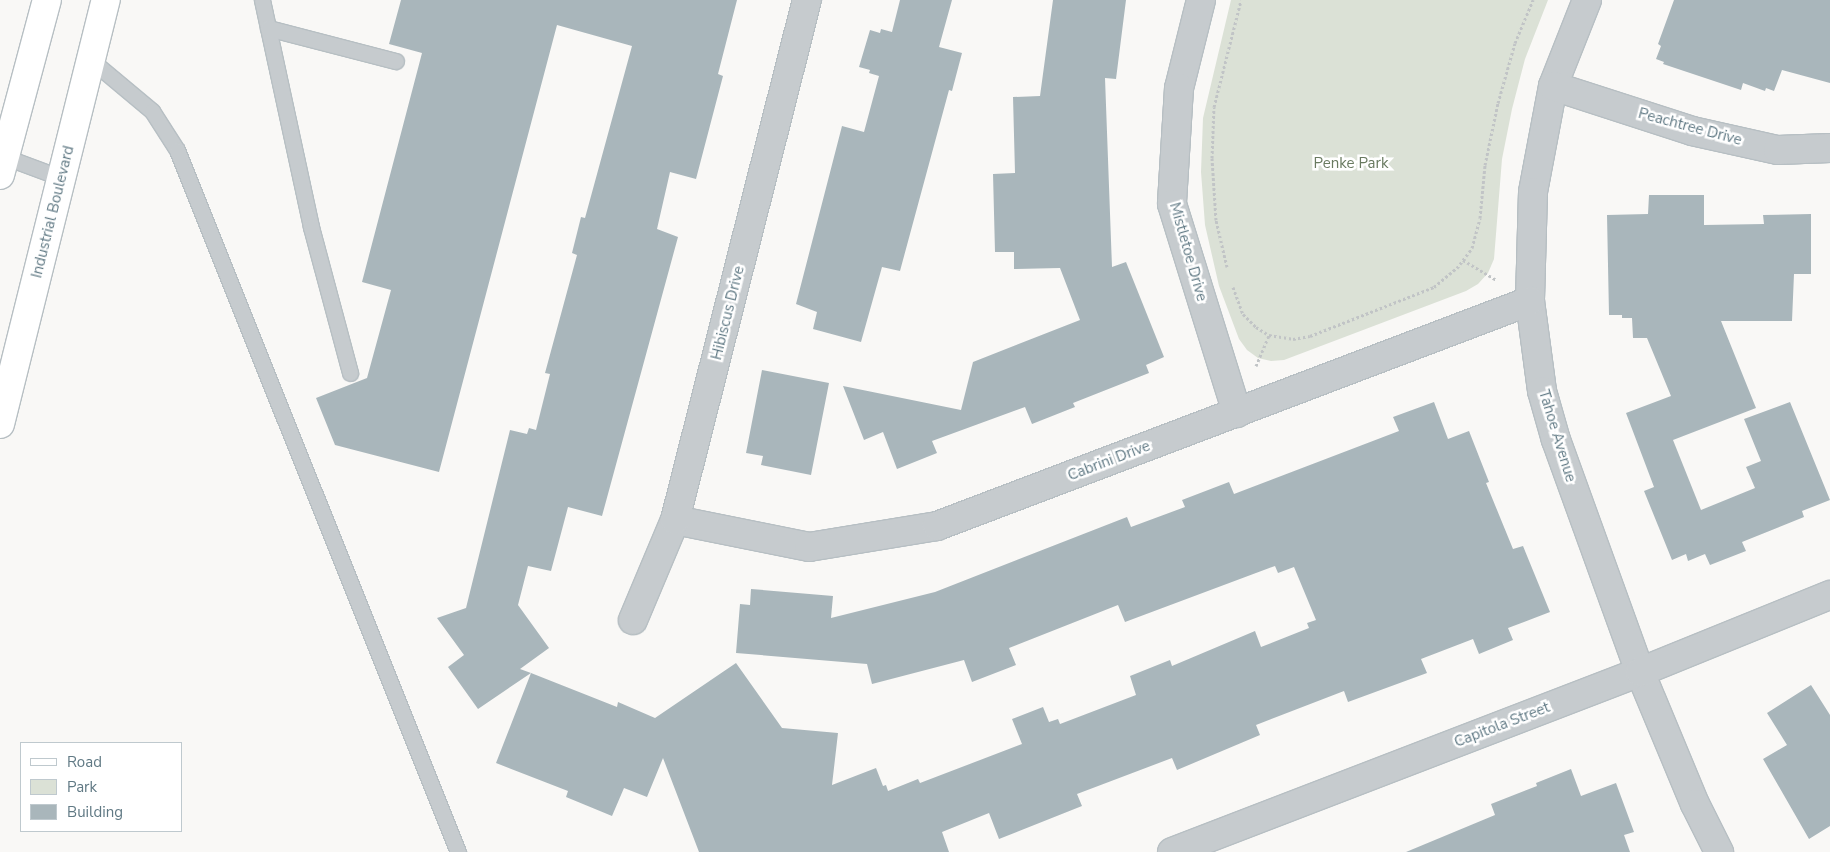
<!DOCTYPE html>
<html>
<head>
<meta charset="utf-8">
<style>
	body { margin:0 }
	#map { position:relative; width:1830px; height:852px; overflow:hidden; background:#f9f8f6; font-family:"Nunito Sans",sans-serif }
	div>[style] { position:absolute }
	.green>* { inset:0; background:#dbe1d6 }
	.building>* { inset:0; background:#a9b6bb }
	.path>* { height:3px; margin-top:-1.5px; transform-origin:0; background:repeating-linear-gradient(90deg,#c1c4c6 0 2.5px,transparent 0 5px) }
	.roads { filter:drop-shadow(1px 0 #b7bfc3) drop-shadow(-1px 0 #b7bfc3) drop-shadow(0 1px #b7bfc3) drop-shadow(0 -1px #b7bfc3) }
	.lane>* { height:15px; margin:-7.5px; padding:0 7.5px; transform-origin:7.5px; border-radius:7.5px; background:#c6cbce }
	.street>* { height:28px; margin:-14px; padding:0 14px; transform-origin:14px; border-radius:14px; background:#c6cbce }
	.secondary>* { height:28px; margin:-14px; padding:0 14px; transform-origin:14px; border-radius:14px; background:#fff }
	span { translate:-50% -50%; white-space:nowrap; text-align:center; line-height:1.15; -webkit-text-stroke:5px #fff; paint-order:stroke }
	.street-label { font-size:15px; color:#607984 }
	.park-label { font-size:15px; color:#697a60 }
	.legend { position:absolute; left:20px; top:742px; width:162px; height:90px; box-sizing:border-box; background:#fff; border:1px solid #bfc9ce; margin:0; padding:6px 9px; list-style:none; font-size:15px; color:#607984 }
	.legend li { display:flex; align-items:center; gap:10px; height:25px }
	.legend b { width:25px; border:1px solid #bfc9ce }
</style>
</head>
<body>
<div id="map">
	<div class="green">
		<div style="clip-path:polygon(1231px 0,1548px 0,1525px 59px,1512px 109px,1502px 159px,1494px 259px,1488px 273px,1478px 284px,1466px 291px,1284px 360px,1271px 361px,1258px 358px,1247px 350px,1239px 339px,1219px 286px,1205px 225px,1201px 172px,1203px 118px)"></div>
	</div>
	<div class="building">
		<div style="clip-path:polygon(401px 0,737px 0,718px 74px,723px 76px,696px 179px,670px 172px,657px 229px,678px 237px,602px 516px,568px 507px,551px 571px,528px 566px,518px 605px,549px 648px,520px 669px,531px 673px,478px 709px,448px 667px,464px 655px,437px 618px,466px 608px,510px 430px,527px 434px,529px 428px,536px 430px,550px 374px,545px 373px,577px 255px,572px 253px,581px 217px,585px 218px,632px 46px,557px 25px,439px 472px,335px 445px,316px 398px,367px 378px,391px 290px,362px 282px,422px 53px,389px 44px)"></div>
		<div style="clip-path:polygon(900px 0,952px 0,939px 47px,962px 53px,952px 91px,949px 90px,900px 271px,882px 267px,861px 342px,813px 329px,817px 312px,796px 304px,842px 126px,864px 132px,879px 76px,869px 73px,870px 70px,859px 67px,870px 30px,880px 33px,881px 29px,892px 32px)"></div>
		<div style="clip-path:polygon(1053px 0,1126px 0,1116px 79px,1105px 78px,1112px 267px,1126px 262px,1164px 357px,1146px 365px,1149px 373px,1073px 403px,1075px 407px,1032px 424px,1025px 407px,932px 441px,937px 453px,897px 469px,883px 432px,864px 440px,843px 386px,961px 410px,973px 362px,1080px 320px,1060px 268px,1014px 269px,1014px 252px,995px 252px,993px 174px,1015px 173px,1013px 97px,1040px 96px)"></div>
		<div style="clip-path:polygon(1674px 0,1830px 0,1830px 83px,1782px 70px,1774px 91px,1766px 88px,1765px 91px,1743px 83px,1741px 90px,1663px 64px,1664px 62px,1656px 59px,1661px 46px,1658px 44px)"></div>
		<div style="clip-path:polygon(1649px 195px,1704px 195px,1704px 225px,1764px 224px,1763px 215px,1811px 214px,1811px 274px,1794px 274px,1792px 321px,1721px 321px,1756px 408px,1673px 440px,1701px 510px,1755px 488px,1746px 467px,1761px 461px,1744px 419px,1790px 402px,1830px 500px,1802px 511px,1804px 517px,1742px 542px,1746px 551px,1710px 565px,1705px 554px,1688px 561px,1686px 554px,1672px 560px,1644px 491px,1654px 487px,1626px 413px,1671px 396px,1647px 338px,1633px 338px,1632px 318px,1622px 318px,1622px 315px,1609px 315px,1607px 215px,1648px 214px)"></div>
		<div style="clip-path:polygon(762px 370px,829px 383px,811px 475px,761px 465px,763px 456px,746px 453px)"></div>
		<div style="clip-path:polygon(1434px 402px,1448px 439px,1469px 431px,1489px 482px,1486px 483px,1513px 549px,1523px 546px,1550px 612px,1508px 628px,1513px 640px,1479px 654px,1473px 639px,1421px 659px,1427px 673px,1348px 702px,1344px 691px,1256px 725px,1260px 735px,1177px 770px,1172px 758px,1077px 794px,1082px 806px,999px 839px,989px 813px,942px 832px,949px 852px,699px 852px,663px 758px,647px 797px,624px 788px,612px 816px,566px 797px,568px 791px,496px 763px,531px 673px,617px 707px,618px 702px,655px 718px,736px 663px,782px 728px,838px 733px,832px 785px,876px 768px,883px 786px,886px 785px,888px 791px,918px 779px,920px 783px,1022px 744px,1012px 719px,1043px 707px,1049px 722px,1058px 719px,1060px 724px,1136px 695px,1130px 676px,1170px 660px,1172px 666px,1255px 631px,1261px 647px,1309px 628px,1307px 623px,1316px 620px,1294px 567px,1278px 573px,1275px 566px,1125px 622px,1118px 605px,1009px 648px,1016px 665px,972px 682px,964px 660px,872px 684px,867px 664px,736px 653px,740px 604px,750px 605px,751px 589px,833px 596px,831px 618px,935px 592px,1127px 517px,1131px 527px,1185px 507px,1182px 500px,1229px 482px,1234px 494px,1399px 431px,1393px 417px)"></div>
		<div style="clip-path:polygon(1811px 685px,1830px 715px,1830px 826px,1809px 839px,1763px 759px,1787px 745px,1767px 713px)"></div>
		<div style="clip-path:polygon(1571px 769px,1581px 796px,1616px 783px,1634px 832px,1624px 835px,1630px 852px,1406px 852px,1495px 815px,1491px 804px,1537px 786px,1536px 783px)"></div>
	</div>
	<div class="path">
		<div style="left:1463px;top:260px;width:39px;rotate:31deg"></div>
		<div style="left:1227px;top:267px;width:48px;rotate:-103.2deg"></div>
		<div style="left:1216px;top:220px;width:62px;rotate:-93.7deg"></div>
		<div style="left:1212px;top:158px;width:51px;rotate:-87.8deg"></div>
		<div style="left:1214px;top:107px;width:110px;rotate:-75.8deg"></div>
		<div style="left:1233px;top:287px;width:29px;rotate:70deg"></div>
		<div style="left:1243px;top:314px;width:18px;rotate:45deg"></div>
		<div style="left:1256px;top:327px;width:15px;rotate:32deg"></div>
		<div style="left:1269px;top:335px;width:24px;rotate:9deg"></div>
		<div style="left:1293px;top:339px;width:17px;rotate:-10deg"></div>
		<div style="left:1310px;top:336px;width:133px;rotate:-21.6deg"></div>
		<div style="left:1434px;top:287px;width:30px;rotate:-40deg"></div>
		<div style="left:1457px;top:268px;width:25px;rotate:-53deg"></div>
		<div style="left:1472px;top:248px;width:31px;rotate:-75deg"></div>
		<div style="left:1480px;top:218px;width:53px;rotate:-84.6deg"></div>
		<div style="left:1485px;top:165px;width:63px;rotate:-78.2deg"></div>
		<div style="left:1498px;top:103px;width:62px;rotate:-74.2deg"></div>
		<div style="left:1515px;top:43px;width:47px;rotate:-67.3deg"></div>
		<div style="left:1256px;top:366px;width:34px;rotate:-67deg"></div>
	</div>
	<div class="roads">
		<div class="lane">
			<div style="left:262px;top:0;width:232px;rotate:77.8deg"></div>
			<div style="left:311px;top:227px;width:151px;rotate:75deg"></div>
			<div style="left:268px;top:28px;width:132px;rotate:14.5deg"></div>
			<div style="left:91px;top:60px;width:80px;rotate:39.9deg"></div>
			<div style="left:152px;top:111px;width:46px;rotate:57.3deg"></div>
			<div style="left:177px;top:150px;width:756px;rotate:68.18deg"></div>
			<div style="left:0;top:155px;width:66px;rotate:20.4deg"></div>
		</div>
		<div class="street">
			<div style="left:1201px;top:0;width:91px;rotate:104deg"></div>
			<div style="left:1179px;top:88px;width:116px;rotate:93.5deg"></div>
			<div style="left:1172px;top:204px;width:219px;rotate:72.7deg"></div>
			<div style="left:1587px;top:0;width:92px;rotate:111.6deg"></div>
			<div style="left:1553px;top:86px;width:108px;rotate:100.7deg"></div>
			<div style="left:1533px;top:192px;width:109px;rotate:91.6deg"></div>
			<div style="left:1530px;top:301px;width:91px;rotate:82.4deg"></div>
			<div style="left:1542px;top:391px;width:51px;rotate:74.1deg"></div>
			<div style="left:1556px;top:440px;width:247px;rotate:70.1deg"></div>
			<div style="left:1640px;top:672px;width:143px;rotate:67.4deg"></div>
			<div style="left:1695px;top:804px;width:54px;rotate:63.4deg"></div>
			<div style="left:1553px;top:86px;width:146px;rotate:17.9deg"></div>
			<div style="left:1692px;top:131px;width:88px;rotate:12.5deg"></div>
			<div style="left:1778px;top:150px;width:52px;rotate:-2.2deg"></div>
			<div style="left:675px;top:520px;width:137px;rotate:11.4deg"></div>
			<div style="left:809px;top:547px;width:130px;rotate:-9.3deg"></div>
			<div style="left:937px;top:526px;width:634px;rotate:-20.78deg"></div>
			<div style="left:633px;top:620px;width:108px;rotate:-67.2deg"></div>
			<div style="left:675px;top:520px;width:536px;rotate:-75.76deg"></div>
			<div style="left:1172px;top:852px;width:501px;rotate:-21.04deg"></div>
			<div style="left:1640px;top:672px;width:205px;rotate:-22.1deg"></div>
		</div>
		<div class="secondary">
			<div style="left:0;top:175px;width:181px;rotate:-75deg"></div>
			<div style="left:0;top:424px;width:437px;rotate:-76deg"></div>
		</div>
	</div>
	<div class="street-label">
		<span style="left:1690px;top:127px;rotate:15deg">Peachtree Drive</span>
		<span style="left:53px;top:212px;rotate:-76deg">Industrial Boulevard</span>
		<span style="left:1188px;top:252px;rotate:74deg">Mistletoe Drive</span>
		<span style="left:728px;top:313px;rotate:-76deg">Hibiscus Drive</span>
		<span style="left:1557px;top:436px;rotate:73deg">Tahoe Avenue</span>
		<span style="left:1109px;top:461px;rotate:-21deg">Cabrini Drive</span>
		<span style="left:1502px;top:725px;rotate:-21deg">Capitola Street</span>
	</div>
	<div class="park-label">
		<span style="left:1351px;top:164px">Penke Park</span>
	</div>
	<ul class="legend">
	<li><b style="height:6px;background:#fff"></b>Road</li>
	<li><b style="height:14px;background:#dbe1d6"></b>Park</li>
	<li><b style="height:14px;background:#a9b6bb"></b>Building</li>
	</ul>
</div>
</body>
</html>
